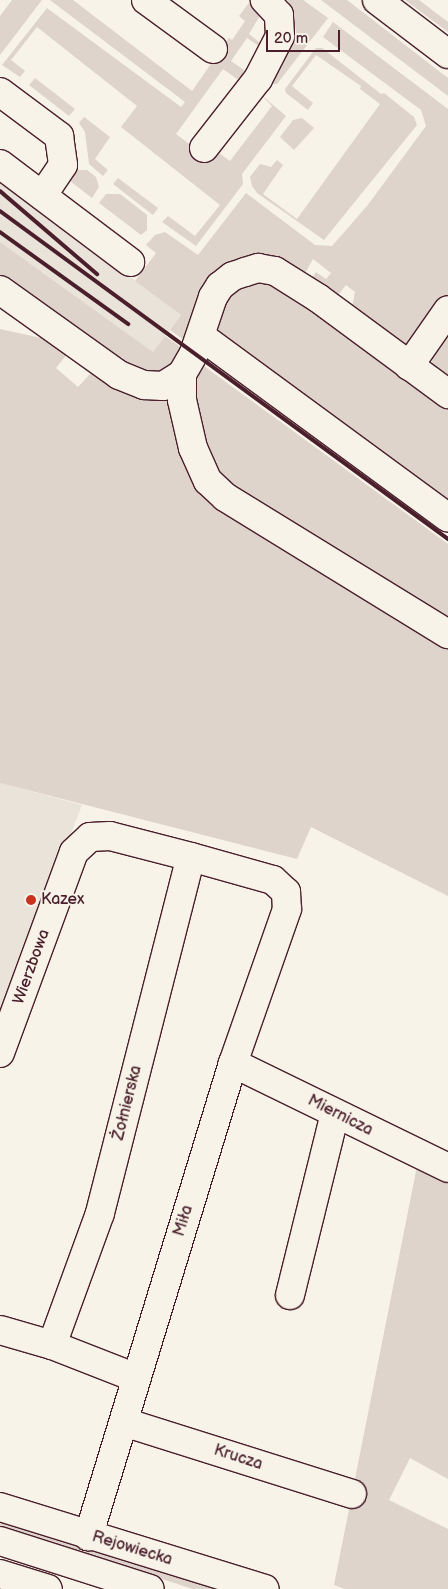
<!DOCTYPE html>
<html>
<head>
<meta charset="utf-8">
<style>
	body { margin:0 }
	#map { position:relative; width:448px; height:1589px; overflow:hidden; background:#f7f3e8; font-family:"Balsamiq Sans",sans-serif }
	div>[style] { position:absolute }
	.built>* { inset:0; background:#eae3da }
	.green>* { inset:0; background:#ded4cc }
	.roads { filter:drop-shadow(1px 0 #4a1f2b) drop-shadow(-1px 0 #4a1f2b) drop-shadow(0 1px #4a1f2b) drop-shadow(0 -1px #4a1f2b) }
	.minor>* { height:28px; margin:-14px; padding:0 14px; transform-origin:14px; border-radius:14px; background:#f7f3e8 }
	.major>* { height:28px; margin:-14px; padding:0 14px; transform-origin:14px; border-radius:14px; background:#f7f3e8 }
	.highway>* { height:28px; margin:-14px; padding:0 14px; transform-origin:14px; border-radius:14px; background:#f7f3e8 }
	.rail>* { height:4px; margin:-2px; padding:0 2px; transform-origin:2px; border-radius:2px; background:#4a1f2b }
	.dots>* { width:14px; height:14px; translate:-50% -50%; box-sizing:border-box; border:2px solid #f7f3e8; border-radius:50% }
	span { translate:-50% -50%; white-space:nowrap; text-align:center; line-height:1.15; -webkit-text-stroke:4px #f7f3e8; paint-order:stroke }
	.poi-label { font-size:16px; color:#4a1f2b }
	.left { translate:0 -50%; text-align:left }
	.street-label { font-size:16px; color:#4a1f2b }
	.scale { position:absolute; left:266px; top:30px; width:74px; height:22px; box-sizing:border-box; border:2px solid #4a1f2b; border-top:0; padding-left:6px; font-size:15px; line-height:18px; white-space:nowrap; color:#4a1f2b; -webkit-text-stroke:4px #f7f3e8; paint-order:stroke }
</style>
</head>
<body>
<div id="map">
	<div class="built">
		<div style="clip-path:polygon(0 180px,181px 315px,153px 352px,0 242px)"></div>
		<div style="clip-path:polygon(0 783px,82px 805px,0 1017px)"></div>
	</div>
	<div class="green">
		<div style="clip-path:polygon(12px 0,42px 0,0 55px,0 16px)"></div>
		<div style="clip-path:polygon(50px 0,73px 0,192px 91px,229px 38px,232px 40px,245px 21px,239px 16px,251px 0,262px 12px,249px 34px,264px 46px,262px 48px,247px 38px,231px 61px,244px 70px,242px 77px,237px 79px,223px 69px,176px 134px,208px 158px,215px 150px,230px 161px,272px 106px,259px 93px,286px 116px,242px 174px,243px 184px,196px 246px,162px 222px,168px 216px,195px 236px,220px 205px,121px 127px,137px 106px,37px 27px,11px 60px,25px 71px,20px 77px,2px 65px,47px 8px,181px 107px,185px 102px)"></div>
		<div style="clip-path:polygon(287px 0,303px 0,328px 18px,277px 84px,272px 84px,275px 71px,288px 51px,296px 32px,293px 8px)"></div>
		<div style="clip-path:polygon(321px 0,347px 0,448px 78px,448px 96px)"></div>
		<div style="clip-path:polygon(405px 0,419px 0,448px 22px,448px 32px)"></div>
		<div style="clip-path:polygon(333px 22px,448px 109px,448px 296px,414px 344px,401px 345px,352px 307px,355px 292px,346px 285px,335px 299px,309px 282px,316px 272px,326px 279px,331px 273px,313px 259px,303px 277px,256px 259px,188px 343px,170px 330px,181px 315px,135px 281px,156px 253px,146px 245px,155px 235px,165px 232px,198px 255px,246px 193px,315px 245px,332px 246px,367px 206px,426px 126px,421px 110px,323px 37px)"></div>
		<div style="clip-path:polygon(316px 48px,322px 48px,381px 94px,384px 93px,414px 117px,417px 125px,324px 240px,257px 193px,252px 186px,250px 177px,260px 164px,271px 167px,277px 160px,283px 165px,263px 194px,297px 219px,380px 104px,360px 89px,361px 86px,316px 55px,292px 86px,313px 103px,308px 110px,286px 93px,285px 89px)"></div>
		<div style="clip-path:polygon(35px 78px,75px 109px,69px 116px,29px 85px)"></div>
		<div style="clip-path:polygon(84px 117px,110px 137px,95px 159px,108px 170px,103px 176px,89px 164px,85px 132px,79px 123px)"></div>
		<div style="clip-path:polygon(302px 118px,314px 128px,294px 150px,280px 137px,293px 120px)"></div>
		<div style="clip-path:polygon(69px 170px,87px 170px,96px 177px,99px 187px,92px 198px,70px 181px,58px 198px)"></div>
		<div style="clip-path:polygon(118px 178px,158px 208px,153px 215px,113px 184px)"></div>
		<div style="clip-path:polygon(106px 194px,120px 194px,147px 215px,147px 230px,141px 235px,99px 203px)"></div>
		<div style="clip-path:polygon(0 242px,153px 352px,165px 336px,182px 348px,176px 363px,154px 377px,118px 365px,123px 357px,108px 358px,0 281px)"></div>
		<div style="clip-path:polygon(257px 282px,268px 283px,292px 295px,448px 409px,448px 507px,215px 336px,226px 303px,242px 285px)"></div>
		<div style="clip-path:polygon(0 329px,64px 343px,68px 353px,56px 368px,78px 387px,91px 373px,174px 395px,185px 453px,448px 645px,448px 896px,311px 827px,297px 859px,0 783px)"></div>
		<div style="clip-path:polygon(448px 330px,448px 382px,435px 370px,432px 362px,433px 351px)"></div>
		<div style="clip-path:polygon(201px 364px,448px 544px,448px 624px,226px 486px,202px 450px,192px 380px)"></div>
		<div style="clip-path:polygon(417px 1166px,448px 1176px,448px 1479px,410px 1458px,389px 1500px,448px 1529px,448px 1589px,345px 1589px,334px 1585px)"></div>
		<div style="clip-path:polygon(0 1515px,242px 1589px,193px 1589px,0 1527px)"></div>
	</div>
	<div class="roads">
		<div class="minor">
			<div style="left:146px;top:0;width:83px;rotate:36.2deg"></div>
			<div style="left:0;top:92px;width:74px;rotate:36.7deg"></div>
			<div style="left:59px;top:136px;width:29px;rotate:82deg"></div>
			<div style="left:63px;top:165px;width:37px;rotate:124deg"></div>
			<div style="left:204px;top:148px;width:88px;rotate:-52deg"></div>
			<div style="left:258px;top:79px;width:48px;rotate:-62.9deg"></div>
			<div style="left:280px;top:36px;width:21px;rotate:-93deg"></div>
			<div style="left:279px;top:15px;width:21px;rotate:-133deg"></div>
			<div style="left:0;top:164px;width:163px;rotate:37deg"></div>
			<div style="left:0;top:290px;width:146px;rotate:35.5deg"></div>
			<div style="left:119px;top:375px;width:27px;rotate:22deg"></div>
			<div style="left:144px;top:385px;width:19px;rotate:3deg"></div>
			<div style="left:163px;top:386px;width:22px;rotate:-32deg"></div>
			<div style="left:182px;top:374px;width:24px;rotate:-60deg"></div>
			<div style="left:194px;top:353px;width:59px;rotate:-71.3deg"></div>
			<div style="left:213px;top:297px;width:13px;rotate:-58deg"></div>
			<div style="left:220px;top:286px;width:16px;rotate:-38deg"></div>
			<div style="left:233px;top:276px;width:13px;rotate:-18deg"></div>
			<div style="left:245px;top:272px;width:14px;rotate:-17deg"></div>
			<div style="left:258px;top:268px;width:17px;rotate:10deg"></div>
			<div style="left:275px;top:271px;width:51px;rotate:32.1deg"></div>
			<div style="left:318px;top:298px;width:162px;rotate:36.4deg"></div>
			<div style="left:202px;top:337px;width:305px;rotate:36.3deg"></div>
			<div style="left:409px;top:366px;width:68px;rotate:-55.1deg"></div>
			<div style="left:182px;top:374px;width:26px;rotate:90deg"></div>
			<div style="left:182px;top:400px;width:49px;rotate:77.1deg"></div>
			<div style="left:193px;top:448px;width:36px;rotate:66deg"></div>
			<div style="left:208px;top:481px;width:23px;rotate:43deg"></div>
			<div style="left:225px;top:497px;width:262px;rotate:31.6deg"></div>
			<div style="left:0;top:1053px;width:214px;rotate:-69.8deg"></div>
			<div style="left:74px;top:852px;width:22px;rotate:-43deg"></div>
			<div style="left:90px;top:837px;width:20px;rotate:-3deg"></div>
			<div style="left:110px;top:836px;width:84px;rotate:14.5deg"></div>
			<div style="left:191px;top:857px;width:85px;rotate:15.7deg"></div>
			<div style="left:273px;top:880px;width:18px;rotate:43deg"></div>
			<div style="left:286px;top:892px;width:17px;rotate:87deg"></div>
			<div style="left:287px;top:909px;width:163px;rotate:109.3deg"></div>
			<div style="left:233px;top:1063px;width:495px;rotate:107deg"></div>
			<div style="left:233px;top:1063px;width:239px;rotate:26deg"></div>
			<div style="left:290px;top:1295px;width:187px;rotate:-76.1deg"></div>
			<div style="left:0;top:1330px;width:54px;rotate:16.1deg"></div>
			<div style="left:52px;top:1345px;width:90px;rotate:21.4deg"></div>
			<div style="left:52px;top:1345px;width:140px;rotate:-70deg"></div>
			<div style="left:100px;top:1213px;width:367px;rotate:-75.7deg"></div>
			<div style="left:124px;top:1422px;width:239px;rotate:17.5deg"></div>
			<div style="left:0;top:1507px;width:277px;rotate:17.2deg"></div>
		</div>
		<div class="major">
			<div style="left:377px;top:0;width:89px;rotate:37.3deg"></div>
		</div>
		<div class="highway">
			<div style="left:0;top:1541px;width:157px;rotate:17.7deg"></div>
			<div style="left:0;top:1574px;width:50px;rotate:17.4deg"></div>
		</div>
	</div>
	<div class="rail">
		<div style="left:0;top:191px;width:128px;rotate:40.6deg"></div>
		<div style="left:0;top:211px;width:555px;rotate:36.21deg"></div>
		<div style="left:0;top:232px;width:158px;rotate:35.7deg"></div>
	</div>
	<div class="dots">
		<div style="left:31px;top:900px;background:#c8321e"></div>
	</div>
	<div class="poi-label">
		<span class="left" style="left:41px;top:900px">Kazex</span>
	</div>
	<div class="street-label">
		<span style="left:32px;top:967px;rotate:-70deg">Wierzbowa</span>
		<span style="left:128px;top:1103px;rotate:-76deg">Żołnierska</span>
		<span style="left:340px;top:1116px;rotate:27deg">Miernicza</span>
		<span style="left:184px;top:1221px;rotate:-73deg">Miła</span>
		<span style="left:238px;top:1458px;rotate:18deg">Krucza</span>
		<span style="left:132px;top:1549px;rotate:17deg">Rejowiecka</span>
	</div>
	<div class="scale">20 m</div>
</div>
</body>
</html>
